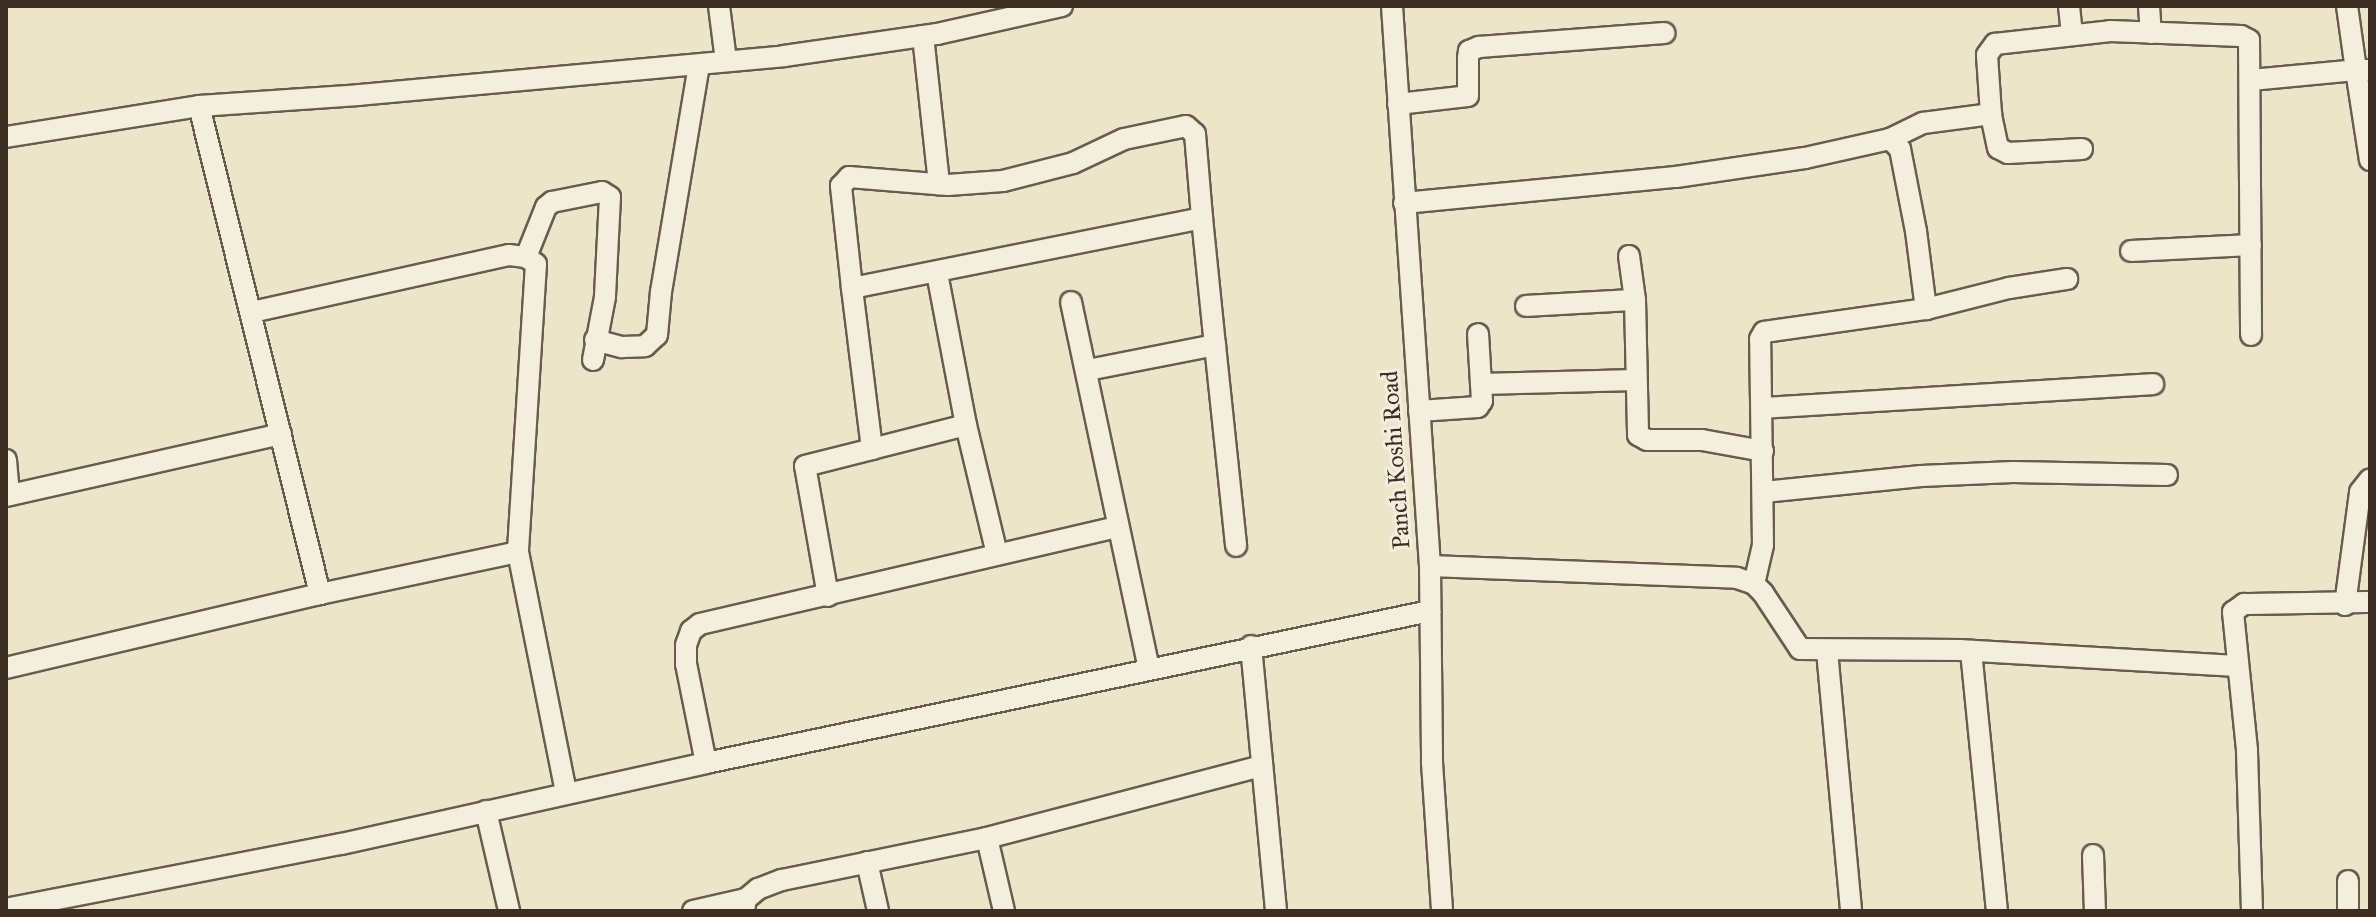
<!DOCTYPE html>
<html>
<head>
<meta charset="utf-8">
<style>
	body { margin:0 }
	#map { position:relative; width:2376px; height:917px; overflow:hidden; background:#ede5ca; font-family:"IM FELL Great Primer",serif }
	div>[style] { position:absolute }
	.roads { filter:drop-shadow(2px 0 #685c4e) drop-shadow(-2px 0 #685c4e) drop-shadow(0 2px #685c4e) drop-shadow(0 -2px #685c4e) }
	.minor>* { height:20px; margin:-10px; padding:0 10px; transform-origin:10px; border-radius:10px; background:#f3eedd }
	span { translate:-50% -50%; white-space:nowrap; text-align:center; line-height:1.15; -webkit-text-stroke:6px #f3eedd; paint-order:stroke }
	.street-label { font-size:24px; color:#3c2e24 }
	.frame { position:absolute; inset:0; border:8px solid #3c2e24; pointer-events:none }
</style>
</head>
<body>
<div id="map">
	<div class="roads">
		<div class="minor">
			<div style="left:719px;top:6px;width:55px;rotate:82.7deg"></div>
			<div style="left:1392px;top:6px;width:561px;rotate:86.12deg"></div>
			<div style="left:1430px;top:566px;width:197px;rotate:89.4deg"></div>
			<div style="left:1432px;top:763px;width:148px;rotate:86.1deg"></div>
			<div style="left:2069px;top:6px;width:29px;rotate:84deg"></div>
			<div style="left:2149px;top:6px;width:27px;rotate:86deg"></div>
			<div style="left:923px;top:36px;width:149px;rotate:83.8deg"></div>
			<div style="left:2370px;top:70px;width:14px;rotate:180deg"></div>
			<div style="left:2356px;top:70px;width:91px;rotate:81.2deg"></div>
			<div style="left:2251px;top:80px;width:105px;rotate:-5.4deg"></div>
			<div style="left:2356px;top:70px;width:65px;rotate:-98deg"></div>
			<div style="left:1398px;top:104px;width:70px;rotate:-6.5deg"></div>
			<div style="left:1468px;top:96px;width:38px;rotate:-90deg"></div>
			<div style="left:1468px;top:58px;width:7px;rotate:-82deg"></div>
			<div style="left:1469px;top:51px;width:11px;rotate:-22deg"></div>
			<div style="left:1479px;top:47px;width:186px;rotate:-4.3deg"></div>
			<div style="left:199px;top:106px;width:503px;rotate:76.07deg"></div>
			<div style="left:6px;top:137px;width:195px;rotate:-9.1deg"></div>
			<div style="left:199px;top:106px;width:160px;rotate:-3.9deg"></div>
			<div style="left:359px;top:95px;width:427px;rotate:-5.2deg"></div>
			<div style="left:784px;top:56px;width:155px;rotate:-8.2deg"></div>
			<div style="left:937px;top:34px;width:128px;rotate:-12.6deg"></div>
			<div style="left:1890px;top:139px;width:37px;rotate:-26deg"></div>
			<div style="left:1923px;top:123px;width:69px;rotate:-7.5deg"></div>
			<div style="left:2082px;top:149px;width:74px;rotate:176.9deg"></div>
			<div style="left:2008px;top:153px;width:11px;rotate:-153deg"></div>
			<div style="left:1998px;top:148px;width:35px;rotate:-102deg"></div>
			<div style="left:1991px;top:114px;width:59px;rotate:-93.9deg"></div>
			<div style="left:1987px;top:55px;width:14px;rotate:-54deg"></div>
			<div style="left:1995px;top:44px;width:116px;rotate:-6.4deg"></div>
			<div style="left:2110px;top:31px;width:131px;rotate:2.2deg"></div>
			<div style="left:2241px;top:36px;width:9px;rotate:27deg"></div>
			<div style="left:2249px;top:40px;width:295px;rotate:89.6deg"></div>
			<div style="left:1404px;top:203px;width:273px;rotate:-5.5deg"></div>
			<div style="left:1676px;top:177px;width:130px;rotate:-8.4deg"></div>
			<div style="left:1805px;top:158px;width:87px;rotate:-12.6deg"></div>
			<div style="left:1890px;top:139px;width:14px;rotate:45deg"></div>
			<div style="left:1900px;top:149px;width:84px;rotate:79deg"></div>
			<div style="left:1916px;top:231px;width:79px;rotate:82.7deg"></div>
			<div style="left:2131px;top:251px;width:120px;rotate:-2.9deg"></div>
			<div style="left:1629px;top:256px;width:44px;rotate:82.2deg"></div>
			<div style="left:1635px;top:300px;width:135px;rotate:88.7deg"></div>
			<div style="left:1638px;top:435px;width:10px;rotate:29deg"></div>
			<div style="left:1647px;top:440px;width:55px"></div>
			<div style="left:1702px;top:440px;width:62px;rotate:10.2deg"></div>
			<div style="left:526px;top:257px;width:54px;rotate:-68.2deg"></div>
			<div style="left:546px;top:207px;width:8px;rotate:-40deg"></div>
			<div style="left:552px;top:202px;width:51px;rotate:-11.3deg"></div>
			<div style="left:602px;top:192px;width:9px;rotate:32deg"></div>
			<div style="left:610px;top:197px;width:100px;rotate:92.9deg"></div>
			<div style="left:605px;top:297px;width:64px;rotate:100.8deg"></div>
			<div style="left:937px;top:273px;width:155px;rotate:79.2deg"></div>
			<div style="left:966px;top:425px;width:133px;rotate:76.5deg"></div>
			<div style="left:852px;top:288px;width:103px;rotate:-96.2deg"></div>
			<div style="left:841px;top:186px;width:12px;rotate:-48deg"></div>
			<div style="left:849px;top:177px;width:99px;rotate:4.6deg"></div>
			<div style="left:948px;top:185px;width:55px;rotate:-4.2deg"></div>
			<div style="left:1003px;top:181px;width:72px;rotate:-14.4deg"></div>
			<div style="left:1073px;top:163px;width:56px;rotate:-25.2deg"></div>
			<div style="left:1124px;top:139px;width:63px;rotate:-11.8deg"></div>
			<div style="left:1186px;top:126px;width:12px;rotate:42deg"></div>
			<div style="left:1195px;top:134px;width:84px;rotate:85.2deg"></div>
			<div style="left:1071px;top:302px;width:374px;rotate:78deg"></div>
			<div style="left:1526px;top:306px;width:109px;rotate:-3.2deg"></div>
			<div style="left:252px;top:312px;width:263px;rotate:-12.5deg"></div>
			<div style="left:509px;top:255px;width:17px;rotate:7deg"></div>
			<div style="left:526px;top:257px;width:12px;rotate:35deg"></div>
			<div style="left:536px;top:264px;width:289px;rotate:93.6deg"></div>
			<div style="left:518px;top:552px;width:246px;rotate:78.7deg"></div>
			<div style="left:595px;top:340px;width:28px;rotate:15deg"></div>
			<div style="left:622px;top:347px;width:23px;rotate:-2deg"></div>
			<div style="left:645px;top:346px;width:16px;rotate:-43deg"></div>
			<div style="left:657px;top:335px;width:43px;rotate:-84.7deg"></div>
			<div style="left:661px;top:292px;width:229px;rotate:-80.5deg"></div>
			<div style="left:1215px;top:345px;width:202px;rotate:84deg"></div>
			<div style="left:1481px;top:384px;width:155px;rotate:-1.5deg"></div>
			<div style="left:1762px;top:408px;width:392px;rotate:-3.5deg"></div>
			<div style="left:1419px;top:411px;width:59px;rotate:-3.9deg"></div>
			<div style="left:1478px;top:407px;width:7px;rotate:-56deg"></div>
			<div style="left:1482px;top:401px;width:67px;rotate:-93.4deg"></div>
			<div style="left:966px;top:425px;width:97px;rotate:165.7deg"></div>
			<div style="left:872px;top:449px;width:162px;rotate:-97.1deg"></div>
			<div style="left:852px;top:288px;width:357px;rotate:-11.3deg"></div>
			<div style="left:1202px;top:218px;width:128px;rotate:84.2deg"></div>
			<div style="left:1215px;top:345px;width:130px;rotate:168.9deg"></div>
			<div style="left:6px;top:460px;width:35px;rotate:85deg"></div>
			<div style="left:1764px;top:492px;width:158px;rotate:-5.8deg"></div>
			<div style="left:1921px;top:476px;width:92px;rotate:-2.5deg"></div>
			<div style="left:2013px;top:472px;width:154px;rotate:1.1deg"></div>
			<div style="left:6px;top:496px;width:282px;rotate:-12.7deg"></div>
			<div style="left:1430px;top:566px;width:307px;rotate:2.2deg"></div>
			<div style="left:1737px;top:578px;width:18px;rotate:19deg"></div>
			<div style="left:1754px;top:584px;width:13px;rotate:45deg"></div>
			<div style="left:1763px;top:593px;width:67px;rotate:56.5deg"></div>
			<div style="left:1800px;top:649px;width:160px;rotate:0.4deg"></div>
			<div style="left:1960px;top:650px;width:276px;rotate:3.3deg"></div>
			<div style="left:1754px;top:584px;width:40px;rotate:-77deg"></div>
			<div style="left:1763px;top:545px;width:206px;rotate:-90.8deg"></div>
			<div style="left:1760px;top:339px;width:8px;rotate:-60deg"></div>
			<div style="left:1764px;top:332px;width:164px;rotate:-8.1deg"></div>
			<div style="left:1926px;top:309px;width:86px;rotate:-14.2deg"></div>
			<div style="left:2009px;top:288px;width:59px;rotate:-8.8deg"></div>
			<div style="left:828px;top:596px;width:132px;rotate:-100deg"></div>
			<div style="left:805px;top:466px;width:69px;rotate:-14.2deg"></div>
			<div style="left:2345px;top:605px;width:114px;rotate:-82.4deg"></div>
			<div style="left:2360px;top:492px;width:16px;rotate:-52deg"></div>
			<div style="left:1251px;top:646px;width:266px;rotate:84.6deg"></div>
			<div style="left:1827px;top:651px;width:261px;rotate:84.7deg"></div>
			<div style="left:1971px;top:651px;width:261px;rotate:84.3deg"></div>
			<div style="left:6px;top:668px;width:323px;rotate:-13.3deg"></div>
			<div style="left:320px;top:594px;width:202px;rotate:-12deg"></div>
			<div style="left:706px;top:763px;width:101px;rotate:-101.4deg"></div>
			<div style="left:686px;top:664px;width:19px;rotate:-90deg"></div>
			<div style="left:686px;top:645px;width:15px;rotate:-70deg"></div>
			<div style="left:691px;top:631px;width:11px;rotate:-38deg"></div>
			<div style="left:700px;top:624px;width:427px;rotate:-13.1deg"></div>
			<div style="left:486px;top:811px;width:103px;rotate:77deg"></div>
			<div style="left:987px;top:838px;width:284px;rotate:-14.7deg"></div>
			<div style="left:2093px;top:855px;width:56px;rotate:88deg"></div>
			<div style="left:867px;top:862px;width:50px;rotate:77.3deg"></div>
			<div style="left:6px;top:909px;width:341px;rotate:-11deg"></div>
			<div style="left:341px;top:844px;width:374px;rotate:-12.5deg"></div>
			<div style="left:706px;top:763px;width:740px;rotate:-11.86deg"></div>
			<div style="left:693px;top:911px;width:54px;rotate:-12.8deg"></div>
			<div style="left:744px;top:911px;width:12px;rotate:-81deg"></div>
			<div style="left:746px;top:899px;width:16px;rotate:-40deg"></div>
			<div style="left:758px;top:889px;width:26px;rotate:-21deg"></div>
			<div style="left:782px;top:880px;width:209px;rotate:-11.6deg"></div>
			<div style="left:987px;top:838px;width:75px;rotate:76.9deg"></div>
			<div style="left:2252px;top:911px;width:161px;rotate:-91.8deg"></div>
			<div style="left:2247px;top:750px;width:139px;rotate:-95.8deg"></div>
			<div style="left:2233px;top:612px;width:14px;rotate:-36deg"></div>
			<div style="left:2244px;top:604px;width:126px;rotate:-0.9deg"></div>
			<div style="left:2348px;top:911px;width:30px;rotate:-90deg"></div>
		</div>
	</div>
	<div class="street-label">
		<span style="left:1396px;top:460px;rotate:-94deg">Panch Koshi Road</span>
	</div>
	<div class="frame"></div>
</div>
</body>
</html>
